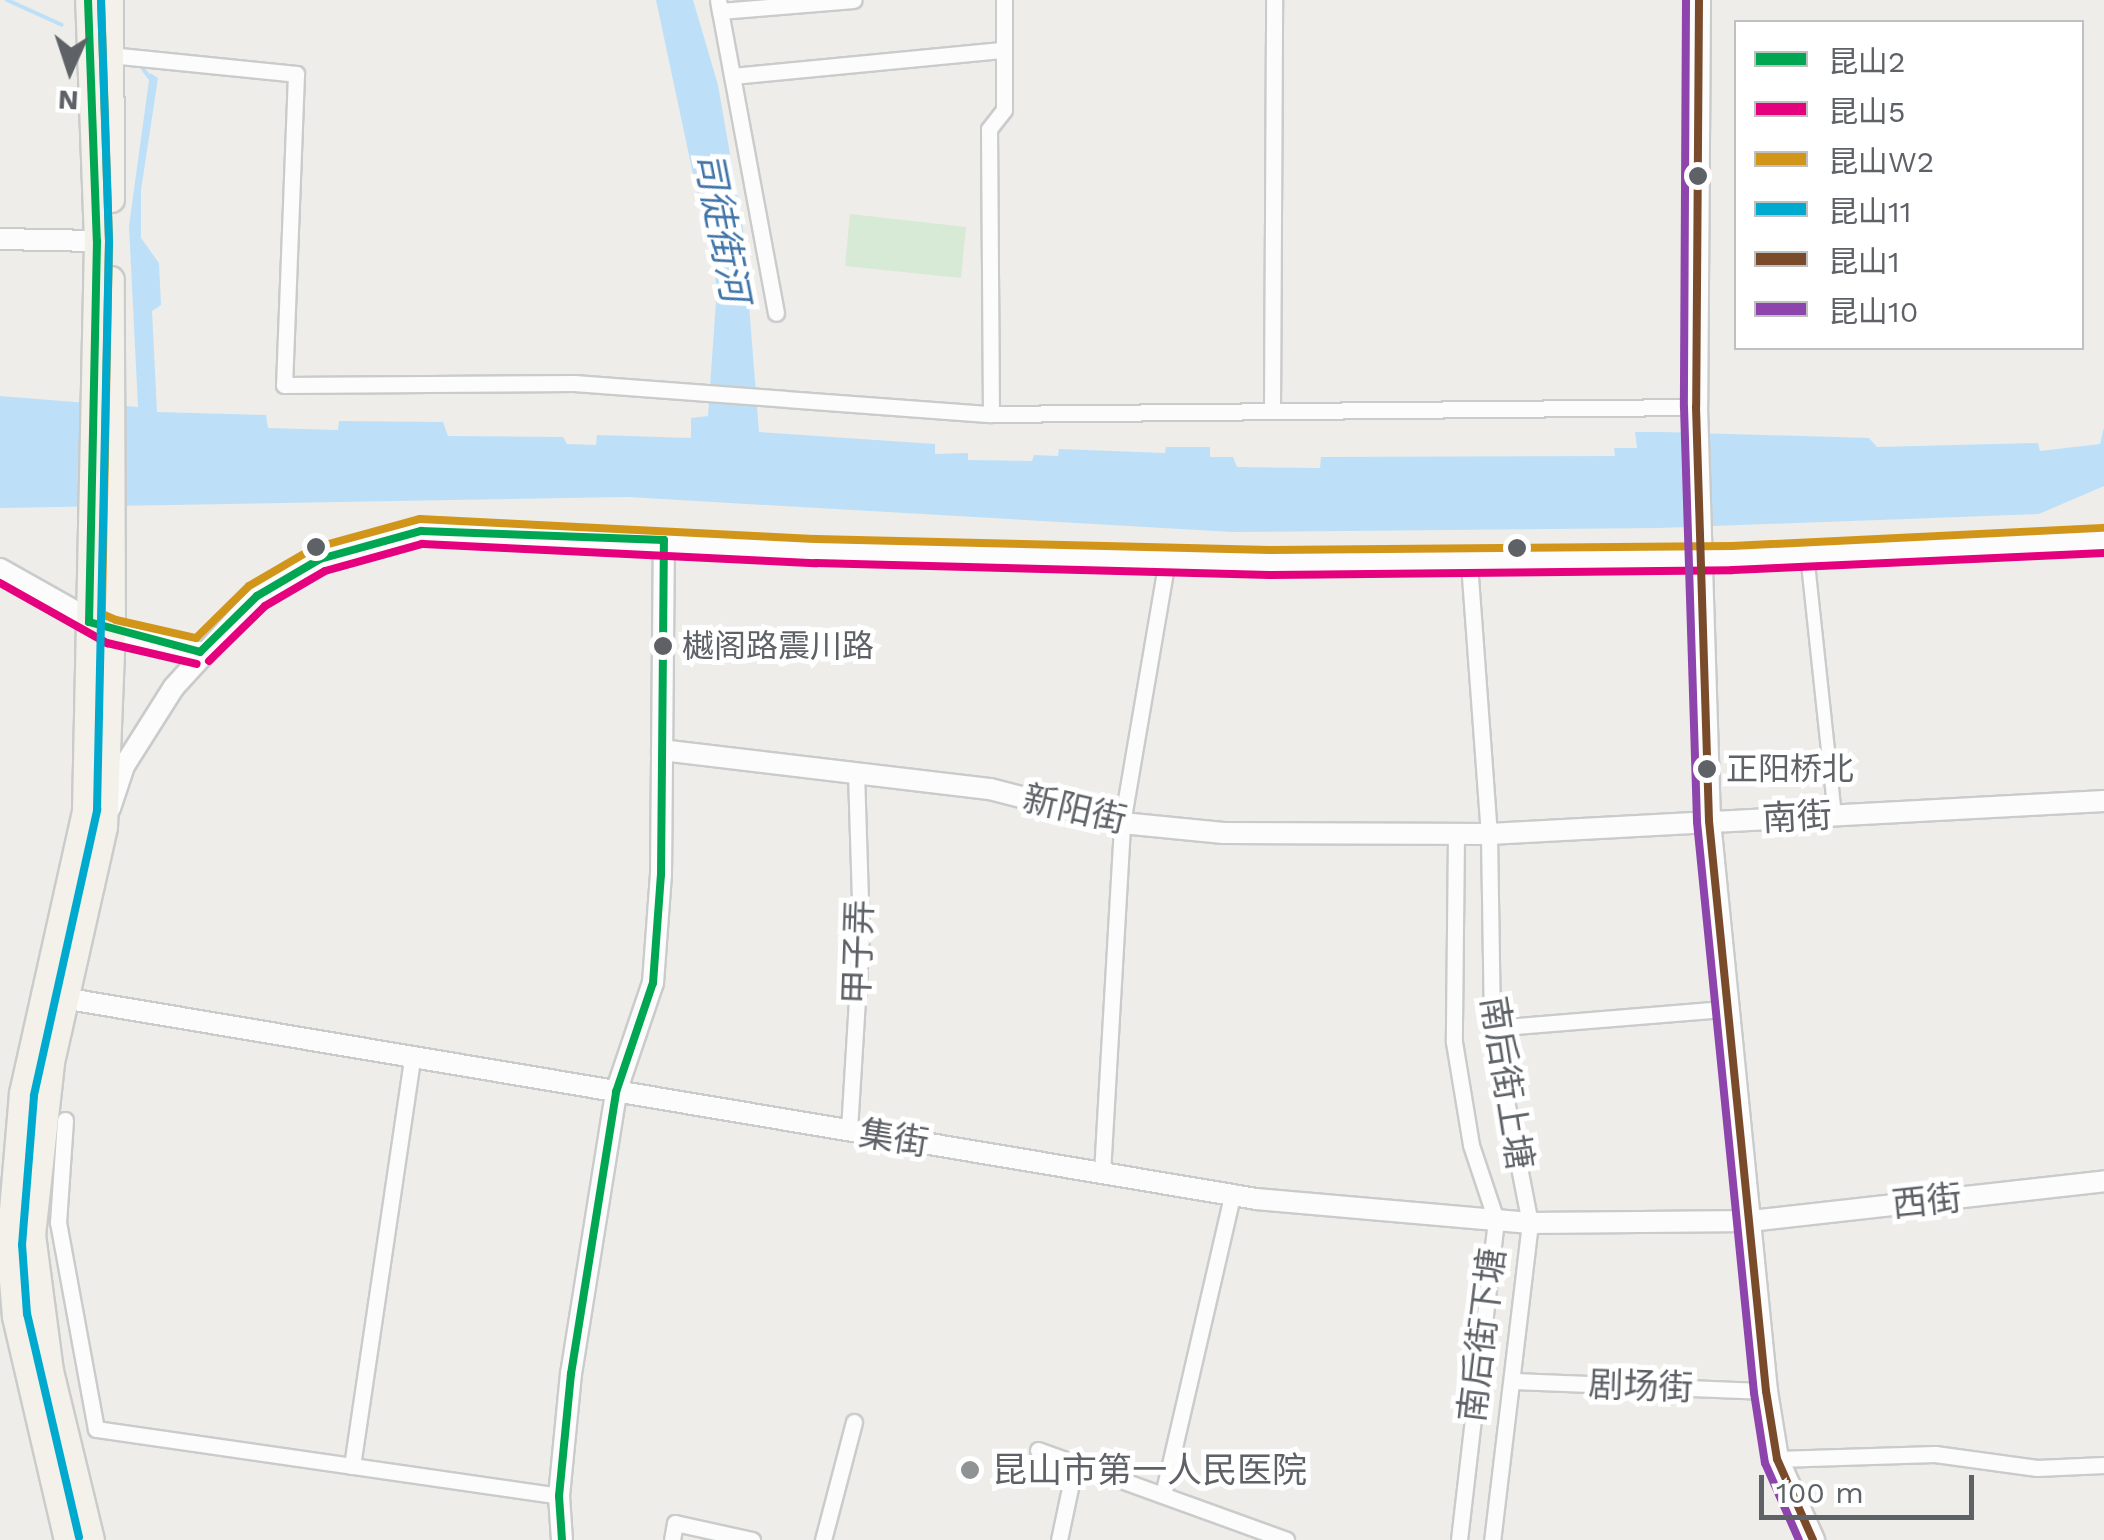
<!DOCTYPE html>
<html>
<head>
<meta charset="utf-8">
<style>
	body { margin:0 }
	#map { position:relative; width:2104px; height:1540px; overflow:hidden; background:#eeede9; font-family:"Work Sans","Noto Sans SC",sans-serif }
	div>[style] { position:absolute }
	.green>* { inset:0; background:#d7ead5 }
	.water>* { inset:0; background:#bde0f8 }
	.stream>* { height:4px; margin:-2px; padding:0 2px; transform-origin:2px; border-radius:2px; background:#bde0f8 }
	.roads { filter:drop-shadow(2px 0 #cacbcb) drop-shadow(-2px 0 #cacbcb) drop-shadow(0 2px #cacbcb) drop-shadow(0 -2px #cacbcb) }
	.pedestrian>* { height:12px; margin:-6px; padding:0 6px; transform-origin:6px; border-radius:6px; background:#fcfcfc }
	.minor>* { height:15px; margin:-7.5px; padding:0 7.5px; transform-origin:7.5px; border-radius:7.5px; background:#fcfcfc }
	.tertiary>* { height:20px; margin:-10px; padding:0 10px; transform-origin:10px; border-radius:10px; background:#fcfcfc }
	.secondary>* { height:22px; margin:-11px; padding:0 11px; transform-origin:11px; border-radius:11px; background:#fcfcfc }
	.primary>* { height:25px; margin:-12.5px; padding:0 12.5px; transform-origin:12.5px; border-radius:12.5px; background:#f3f1e9 }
	.bus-1>* { height:8px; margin:-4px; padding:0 4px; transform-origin:4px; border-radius:4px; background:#00a651 }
	.bus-2>* { height:8px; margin:-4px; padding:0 4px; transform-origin:4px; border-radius:4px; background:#e5007d }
	.bus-3>* { height:8px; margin:-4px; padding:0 4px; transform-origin:4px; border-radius:4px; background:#d1951a }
	.bus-4>* { height:8px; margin:-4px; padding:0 4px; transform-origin:4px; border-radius:4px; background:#00a9ce }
	.bus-5>* { height:8px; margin:-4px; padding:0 4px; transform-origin:4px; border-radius:4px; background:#7a4b2a }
	.bus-6>* { height:8px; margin:-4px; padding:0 4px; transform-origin:4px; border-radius:4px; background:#8e44ad }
	.dots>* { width:28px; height:28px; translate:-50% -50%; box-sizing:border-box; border:5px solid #fff; border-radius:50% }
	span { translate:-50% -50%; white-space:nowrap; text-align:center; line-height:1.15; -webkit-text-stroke:10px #fff; paint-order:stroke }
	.bus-label { font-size:32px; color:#5e6267 }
	.left { translate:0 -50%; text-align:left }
	.street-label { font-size:35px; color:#5e6267 }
	.poi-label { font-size:35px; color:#5e6267 }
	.water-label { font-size:38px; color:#4175a9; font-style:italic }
	.legend { position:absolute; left:1734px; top:20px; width:350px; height:330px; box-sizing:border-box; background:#fff; border:2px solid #bfc0c2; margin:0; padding:12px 18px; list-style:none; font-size:30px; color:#5e6267 }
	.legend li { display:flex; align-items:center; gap:20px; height:50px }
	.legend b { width:50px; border:2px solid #bfc0c2 }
	.north { position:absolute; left:20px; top:20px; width:100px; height:100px; -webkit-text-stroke:8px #fff; paint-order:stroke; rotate:183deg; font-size:28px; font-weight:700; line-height:40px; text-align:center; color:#5e6267 }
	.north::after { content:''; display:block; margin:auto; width:35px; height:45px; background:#5e6267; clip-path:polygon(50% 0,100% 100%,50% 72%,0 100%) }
	.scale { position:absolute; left:1759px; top:1475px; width:215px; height:45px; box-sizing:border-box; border:5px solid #5e6267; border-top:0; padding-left:12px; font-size:30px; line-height:35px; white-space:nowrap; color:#5e6267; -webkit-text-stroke:8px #fff; paint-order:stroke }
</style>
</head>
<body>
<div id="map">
	<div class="green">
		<div style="clip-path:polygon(850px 214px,966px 227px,961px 278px,845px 266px)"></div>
	</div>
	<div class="water">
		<div style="clip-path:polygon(656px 0,693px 0,718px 85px,743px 229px,759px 432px,935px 444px,935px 454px,968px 453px,968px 460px,1032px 461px,1034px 455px,1058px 456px,1059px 449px,1165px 453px,1166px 447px,1210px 447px,1210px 457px,1233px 457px,1237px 467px,1320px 468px,1321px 457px,1615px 456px,1614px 448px,1637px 448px,1635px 432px,1663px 432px,1869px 438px,1877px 447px,2038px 443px,2040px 451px,2100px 444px,2104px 427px,2104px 486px,2039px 514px,1660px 528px,1232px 532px,628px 497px,0 508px,0 396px,138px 407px,129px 226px,150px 73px,158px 78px,141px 190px,141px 238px,159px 263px,161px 305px,152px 311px,157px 412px,266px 415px,268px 428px,338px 430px,339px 421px,443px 422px,448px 436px,563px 437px,567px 444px,596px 445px,597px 435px,691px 438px,691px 418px,708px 416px,717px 287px)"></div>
	</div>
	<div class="stream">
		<div style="left:7px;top:0;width:60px;rotate:24.4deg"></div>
		<div style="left:143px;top:69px;width:11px;rotate:52deg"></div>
	</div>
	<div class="roads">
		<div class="pedestrian">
			<div style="left:1807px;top:554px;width:262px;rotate:83.9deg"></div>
		</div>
		<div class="minor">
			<div style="left:718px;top:0;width:11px;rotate:80deg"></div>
			<div style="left:720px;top:11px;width:134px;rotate:-4.7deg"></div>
			<div style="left:720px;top:11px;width:307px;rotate:79.5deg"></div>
			<div style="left:110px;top:55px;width:187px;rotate:5.8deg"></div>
			<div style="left:296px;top:74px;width:311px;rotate:92.2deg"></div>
			<div style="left:284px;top:385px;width:290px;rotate:-0.4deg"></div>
			<div style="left:574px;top:383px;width:418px;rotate:4.3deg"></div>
			<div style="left:991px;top:414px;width:705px;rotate:-0.57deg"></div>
			<div style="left:732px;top:76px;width:271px;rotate:-5.5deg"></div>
			<div style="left:1272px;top:409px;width:409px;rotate:-89.7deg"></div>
			<div style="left:991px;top:414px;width:285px;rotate:-90.4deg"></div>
			<div style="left:989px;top:129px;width:24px;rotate:-52deg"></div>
			<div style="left:1004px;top:110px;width:110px;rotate:-90deg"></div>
			<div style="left:1469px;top:563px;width:272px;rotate:85.8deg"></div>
			<div style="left:1489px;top:834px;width:194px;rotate:89.1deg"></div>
			<div style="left:1492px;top:1028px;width:199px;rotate:79deg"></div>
			<div style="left:1530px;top:1223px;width:319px;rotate:96.8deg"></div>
			<div style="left:1456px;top:834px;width:208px;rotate:90.6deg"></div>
			<div style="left:1454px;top:1042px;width:104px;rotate:80.6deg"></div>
			<div style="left:1471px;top:1145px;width:79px;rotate:71.6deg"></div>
			<div style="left:1496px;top:1220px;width:322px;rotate:96.6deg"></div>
			<div style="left:1492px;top:1028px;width:234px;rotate:-4.7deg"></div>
			<div style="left:65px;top:1120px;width:102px;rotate:93.9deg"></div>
			<div style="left:58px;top:1222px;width:210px;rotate:79.6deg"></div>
			<div style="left:96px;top:1429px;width:468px;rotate:8.2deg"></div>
			<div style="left:849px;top:1130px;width:198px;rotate:-86.5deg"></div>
			<div style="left:861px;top:932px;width:158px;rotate:-91.8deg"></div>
			<div style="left:1102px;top:1173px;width:351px;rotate:-86.7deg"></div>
			<div style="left:1122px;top:823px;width:267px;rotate:-80.3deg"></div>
			<div style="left:1515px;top:1381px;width:251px;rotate:2.3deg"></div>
			<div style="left:1038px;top:1450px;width:264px;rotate:19.9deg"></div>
			<div style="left:1777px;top:1459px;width:158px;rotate:-1.8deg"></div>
			<div style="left:1935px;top:1454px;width:103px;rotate:7.8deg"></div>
			<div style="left:2037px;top:1468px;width:67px;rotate:-2.6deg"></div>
			<div style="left:352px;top:1466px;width:411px;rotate:-81.6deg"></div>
			<div style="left:1163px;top:1495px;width:308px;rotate:-77deg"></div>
			<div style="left:672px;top:1540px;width:17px;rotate:-80deg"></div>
			<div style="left:675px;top:1523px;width:79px;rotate:12.4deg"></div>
			<div style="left:823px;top:1540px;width:122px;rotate:-75.3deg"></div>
			<div style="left:1059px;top:1540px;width:78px;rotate:-78.1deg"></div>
		</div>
		<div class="tertiary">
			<div style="left:0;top:239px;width:97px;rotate:1.2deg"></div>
			<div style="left:0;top:569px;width:129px;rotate:29.4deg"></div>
			<div style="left:112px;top:632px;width:90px;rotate:12.8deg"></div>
			<div style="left:662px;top:750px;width:330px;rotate:6.8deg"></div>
			<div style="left:990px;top:789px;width:136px;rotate:14.4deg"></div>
			<div style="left:1122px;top:823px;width:102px;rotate:5.6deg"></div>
			<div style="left:1224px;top:833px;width:265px;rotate:0.2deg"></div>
			<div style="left:1489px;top:834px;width:616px;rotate:-3.07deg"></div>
			<div style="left:110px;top:808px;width:44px;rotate:-71.6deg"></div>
			<div style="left:124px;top:766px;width:93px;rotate:-57.7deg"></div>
			<div style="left:174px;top:687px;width:123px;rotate:-47.6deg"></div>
			<div style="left:257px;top:596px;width:73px;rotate:-30.4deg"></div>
			<div style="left:320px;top:559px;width:105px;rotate:-15.5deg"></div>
			<div style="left:421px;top:531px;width:396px;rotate:2.9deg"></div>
			<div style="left:816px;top:551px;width:454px;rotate:1.5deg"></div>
			<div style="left:1270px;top:563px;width:462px;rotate:-0.6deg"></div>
			<div style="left:1732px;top:558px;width:372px;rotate:-2.8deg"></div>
			<div style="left:51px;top:996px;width:1222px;rotate:9.56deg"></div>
			<div style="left:1256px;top:1199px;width:275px;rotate:5deg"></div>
			<div style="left:1530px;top:1223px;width:220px;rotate:-0.5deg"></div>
			<div style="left:1750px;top:1221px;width:356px;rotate:-6.4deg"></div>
			<div style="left:562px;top:1540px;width:44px;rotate:-93.9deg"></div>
			<div style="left:559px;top:1496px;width:123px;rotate:-84.4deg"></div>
			<div style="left:571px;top:1374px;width:286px;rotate:-80.9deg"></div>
			<div style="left:616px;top:1092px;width:115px;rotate:-71.3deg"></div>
			<div style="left:653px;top:983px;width:108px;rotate:-85.8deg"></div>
			<div style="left:661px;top:875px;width:335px;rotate:-89.5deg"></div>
		</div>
		<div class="secondary">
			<div style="left:1699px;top:0;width:407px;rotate:90.4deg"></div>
			<div style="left:1696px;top:407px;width:414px;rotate:88.2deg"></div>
			<div style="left:1709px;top:821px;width:573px;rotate:84.29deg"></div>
			<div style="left:1766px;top:1391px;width:69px;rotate:80.8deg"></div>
			<div style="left:1777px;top:1459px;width:89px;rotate:66deg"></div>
		</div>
		<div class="primary">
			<div style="left:110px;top:0;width:199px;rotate:89.7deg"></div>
			<div style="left:67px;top:1540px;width:230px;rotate:-103.1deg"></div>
			<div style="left:15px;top:1316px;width:71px;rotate:-94.8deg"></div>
			<div style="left:9px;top:1245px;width:153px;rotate:-85.1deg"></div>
			<div style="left:22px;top:1093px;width:290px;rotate:-77.4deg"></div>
			<div style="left:85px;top:810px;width:569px;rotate:-88.79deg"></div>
			<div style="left:97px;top:241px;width:241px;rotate:-92.1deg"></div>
			<div style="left:91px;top:1540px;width:174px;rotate:-103.6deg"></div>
			<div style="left:50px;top:1371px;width:137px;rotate:-97.5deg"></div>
			<div style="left:32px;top:1235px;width:174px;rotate:-83.7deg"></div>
			<div style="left:51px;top:1062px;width:241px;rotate:-77.3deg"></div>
			<div style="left:104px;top:827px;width:195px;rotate:-87.7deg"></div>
			<div style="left:112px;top:632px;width:353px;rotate:-90.2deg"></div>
		</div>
	</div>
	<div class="bus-1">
		<div style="left:88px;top:0;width:241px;rotate:87.9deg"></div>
		<div style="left:97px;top:241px;width:381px;rotate:91.2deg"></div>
		<div style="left:89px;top:622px;width:115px;rotate:15.1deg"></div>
		<div style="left:200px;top:652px;width:80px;rotate:-44.5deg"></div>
		<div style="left:257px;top:596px;width:73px;rotate:-30.4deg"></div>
		<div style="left:320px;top:559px;width:105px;rotate:-15.5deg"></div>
		<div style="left:421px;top:531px;width:243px;rotate:2.1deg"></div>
		<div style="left:562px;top:1540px;width:44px;rotate:-93.9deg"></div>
		<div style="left:559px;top:1496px;width:123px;rotate:-84.4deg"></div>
		<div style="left:571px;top:1374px;width:286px;rotate:-80.9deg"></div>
		<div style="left:616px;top:1092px;width:115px;rotate:-71.3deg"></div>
		<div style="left:653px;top:983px;width:108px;rotate:-85.8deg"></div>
		<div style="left:661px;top:875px;width:335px;rotate:-89.5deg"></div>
	</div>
	<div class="bus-2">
		<div style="left:0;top:583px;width:123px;rotate:29.3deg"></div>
		<div style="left:107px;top:643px;width:92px;rotate:13.1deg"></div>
		<div style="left:209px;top:661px;width:78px;rotate:-44.5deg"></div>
		<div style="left:265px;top:606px;width:69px;rotate:-30.3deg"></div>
		<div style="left:325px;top:571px;width:101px;rotate:-15.6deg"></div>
		<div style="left:422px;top:544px;width:394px;rotate:2.8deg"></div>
		<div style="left:816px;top:563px;width:454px;rotate:1.5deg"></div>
		<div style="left:1270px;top:575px;width:462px;rotate:-0.6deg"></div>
		<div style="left:1732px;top:570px;width:372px;rotate:-2.6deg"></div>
	</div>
	<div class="bus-3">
		<div style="left:101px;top:0;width:241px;rotate:88.1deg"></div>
		<div style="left:109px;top:241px;width:373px;rotate:91.1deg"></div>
		<div style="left:102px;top:614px;width:15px;rotate:23deg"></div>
		<div style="left:116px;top:620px;width:82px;rotate:12.7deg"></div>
		<div style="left:196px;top:638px;width:74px;rotate:-44.5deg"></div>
		<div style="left:249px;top:586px;width:75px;rotate:-30.3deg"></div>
		<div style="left:314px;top:548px;width:110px;rotate:-15.3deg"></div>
		<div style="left:420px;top:519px;width:397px;rotate:2.9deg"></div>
		<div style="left:816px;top:539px;width:454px;rotate:1.4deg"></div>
		<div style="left:1270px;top:550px;width:462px;rotate:-0.5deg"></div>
		<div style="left:1732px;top:546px;width:371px;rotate:-2.8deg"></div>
	</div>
	<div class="bus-4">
		<div style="left:79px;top:1537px;width:229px;rotate:-103.1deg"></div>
		<div style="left:27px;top:1314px;width:69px;rotate:-94.1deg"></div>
		<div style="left:22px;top:1245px;width:150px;rotate:-85.4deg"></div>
		<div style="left:34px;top:1095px;width:292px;rotate:-77.5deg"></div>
		<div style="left:97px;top:810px;width:569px;rotate:-88.79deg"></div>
		<div style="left:109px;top:241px;width:241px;rotate:-91.9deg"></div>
	</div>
	<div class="bus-5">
		<div style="left:1699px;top:0;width:407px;rotate:90.4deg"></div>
		<div style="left:1696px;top:407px;width:414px;rotate:88.2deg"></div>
		<div style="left:1709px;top:821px;width:573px;rotate:84.29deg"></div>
		<div style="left:1766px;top:1391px;width:69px;rotate:80.8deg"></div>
		<div style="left:1777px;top:1459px;width:89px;rotate:66deg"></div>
	</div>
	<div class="bus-6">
		<div style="left:1686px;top:0;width:407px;rotate:90.3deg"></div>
		<div style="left:1684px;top:407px;width:415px;rotate:88.2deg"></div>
		<div style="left:1697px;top:822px;width:574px;rotate:84.3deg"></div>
		<div style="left:1754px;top:1393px;width:71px;rotate:81.1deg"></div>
		<div style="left:1765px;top:1463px;width:84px;rotate:66.2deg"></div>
	</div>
	<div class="dots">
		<div style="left:1698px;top:176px;background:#5e6267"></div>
		<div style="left:316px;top:547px;background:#5e6267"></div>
		<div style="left:1517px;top:548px;background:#5e6267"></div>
		<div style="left:663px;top:646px;background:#5e6267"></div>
		<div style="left:1707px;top:769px;background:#5e6267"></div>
		<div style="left:970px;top:1470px;background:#909394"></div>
	</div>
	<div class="bus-label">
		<span class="left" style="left:682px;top:646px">樾阁路震川路</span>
		<span class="left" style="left:1726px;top:769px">正阳桥北</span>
	</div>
	<div class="street-label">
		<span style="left:1075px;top:809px;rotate:13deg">新阳街</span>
		<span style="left:1797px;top:817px;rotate:-3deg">南街</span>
		<span style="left:858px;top:952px;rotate:-88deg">甲子弄</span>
		<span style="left:1507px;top:1083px;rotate:81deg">南后街上塘</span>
		<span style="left:894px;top:1138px;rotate:9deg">集街</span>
		<span style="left:1927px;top:1201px;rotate:-6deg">西街</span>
		<span style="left:1482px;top:1335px;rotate:-83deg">南后街下塘</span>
		<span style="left:1641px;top:1386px;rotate:2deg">剧场街</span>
	</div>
	<div class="poi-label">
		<span class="left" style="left:992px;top:1470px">昆山市第一人民医院</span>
	</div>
	<div class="water-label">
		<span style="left:721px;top:227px;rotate:79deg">司徒街河</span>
	</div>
	<ul class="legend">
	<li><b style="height:12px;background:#00a651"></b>昆山2</li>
	<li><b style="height:12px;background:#e5007d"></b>昆山5</li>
	<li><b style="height:12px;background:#d1951a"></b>昆山W2</li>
	<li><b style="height:12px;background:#00a9ce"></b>昆山11</li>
	<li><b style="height:12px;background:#7a4b2a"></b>昆山1</li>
	<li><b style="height:12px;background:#8e44ad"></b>昆山10</li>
	</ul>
	<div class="north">N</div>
	<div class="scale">100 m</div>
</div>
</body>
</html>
